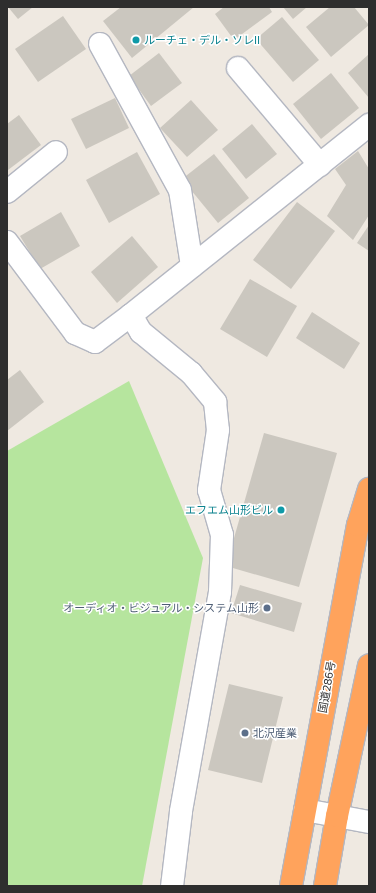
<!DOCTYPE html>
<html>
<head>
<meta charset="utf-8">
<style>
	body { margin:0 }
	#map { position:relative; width:376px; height:893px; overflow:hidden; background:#efe9e1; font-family:Commissioner,"Noto Sans JP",sans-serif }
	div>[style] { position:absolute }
	.green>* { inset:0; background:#b6e59e }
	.building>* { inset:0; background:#cbc7bf }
	.roads { filter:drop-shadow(1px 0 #b4b7c1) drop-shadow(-1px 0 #b4b7c1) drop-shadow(0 1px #b4b7c1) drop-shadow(0 -1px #b4b7c1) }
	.minor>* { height:22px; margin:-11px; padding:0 11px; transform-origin:11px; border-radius:11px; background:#fff }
	.highway>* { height:22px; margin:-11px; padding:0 11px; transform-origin:11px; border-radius:11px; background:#ffa35c }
	.dots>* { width:11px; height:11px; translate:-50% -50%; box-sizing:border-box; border:2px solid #fff; border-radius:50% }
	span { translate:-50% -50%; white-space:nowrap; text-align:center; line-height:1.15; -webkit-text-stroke:3px #fff; paint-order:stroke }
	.culture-label { font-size:11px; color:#0d838f }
	.left { translate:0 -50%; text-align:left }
	.right { translate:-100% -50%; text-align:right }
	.service-label { font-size:11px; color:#4e5e75 }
	.street-label { font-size:11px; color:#2e2e2e }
	.frame { position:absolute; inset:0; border:8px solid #2e2e2e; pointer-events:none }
</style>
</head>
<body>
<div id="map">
	<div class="green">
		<div style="clip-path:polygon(129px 381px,203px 558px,142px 886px,7px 886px,7px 451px)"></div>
	</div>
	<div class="building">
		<div style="clip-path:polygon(8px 7px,33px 7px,18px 19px)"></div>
		<div style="clip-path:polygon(121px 7px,194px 7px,132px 58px,103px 21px)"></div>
		<div style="clip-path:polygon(224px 7px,269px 7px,272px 12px,234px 40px,215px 14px)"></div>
		<div style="clip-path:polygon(283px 7px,307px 7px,293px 19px)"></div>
		<div style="clip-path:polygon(330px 7px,354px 7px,369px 25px,331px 57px,306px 27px)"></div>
		<div style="clip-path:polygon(63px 16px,86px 49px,38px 82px,15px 49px)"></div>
		<div style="clip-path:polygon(282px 17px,319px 60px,293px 82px,256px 39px)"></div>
		<div style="clip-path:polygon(159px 53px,182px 83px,151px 106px,129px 76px)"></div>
		<div style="clip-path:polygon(369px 54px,369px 98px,348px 73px)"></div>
		<div style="clip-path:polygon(331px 73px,359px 108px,321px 139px,293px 104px)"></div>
		<div style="clip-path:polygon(115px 98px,129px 128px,86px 149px,71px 119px)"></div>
		<div style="clip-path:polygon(191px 100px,218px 130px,187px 157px,160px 128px)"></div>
		<div style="clip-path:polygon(19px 115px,41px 145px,8px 170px,7px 124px)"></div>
		<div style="clip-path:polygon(252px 124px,277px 154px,246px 179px,222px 149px)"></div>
		<div style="clip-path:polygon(358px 151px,369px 169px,369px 215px,353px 240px,327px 216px,346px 185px,335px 169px)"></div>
		<div style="clip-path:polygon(137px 152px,160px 194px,109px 223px,86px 180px)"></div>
		<div style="clip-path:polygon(214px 154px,249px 198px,218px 223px,182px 179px)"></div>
		<div style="clip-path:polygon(297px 202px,335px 231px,291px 289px,253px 260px)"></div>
		<div style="clip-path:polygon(61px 212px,80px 246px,40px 269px,20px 236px)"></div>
		<div style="clip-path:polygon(369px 225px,369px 251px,357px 243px)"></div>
		<div style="clip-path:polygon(132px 236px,158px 267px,117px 303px,91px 272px)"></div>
		<div style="clip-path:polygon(250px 279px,297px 306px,267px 357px,220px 329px)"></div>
		<div style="clip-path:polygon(312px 312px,360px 343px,344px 369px,296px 338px)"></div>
		<div style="clip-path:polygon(20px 370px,44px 402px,7px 431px,7px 380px)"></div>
		<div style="clip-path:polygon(264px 433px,337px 453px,299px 587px,226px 566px)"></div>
		<div style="clip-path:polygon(240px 585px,302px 603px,294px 632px,231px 613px)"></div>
		<div style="clip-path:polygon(229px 684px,283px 697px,262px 783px,208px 770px)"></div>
	</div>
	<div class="roads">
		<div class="minor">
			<div style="left:100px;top:44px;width:166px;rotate:61.3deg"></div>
			<div style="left:180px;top:190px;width:77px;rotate:81deg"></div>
			<div style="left:238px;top:68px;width:127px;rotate:49.8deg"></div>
			<div style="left:7px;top:192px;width:63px;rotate:-39.2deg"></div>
			<div style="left:7px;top:242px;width:114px;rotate:53.2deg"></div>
			<div style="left:75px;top:333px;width:22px;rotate:24deg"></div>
			<div style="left:95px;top:342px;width:45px;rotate:-36.9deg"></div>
			<div style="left:131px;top:315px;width:20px;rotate:60deg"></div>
			<div style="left:141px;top:332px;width:65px;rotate:39.4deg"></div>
			<div style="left:191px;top:373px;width:38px;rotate:50deg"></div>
			<div style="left:215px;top:402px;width:28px;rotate:84deg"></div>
			<div style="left:218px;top:430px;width:61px;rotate:98.5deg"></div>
			<div style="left:209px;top:490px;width:47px;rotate:73.9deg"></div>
			<div style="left:222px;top:535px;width:57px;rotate:92deg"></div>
			<div style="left:220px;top:592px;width:223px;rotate:100.1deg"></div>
			<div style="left:181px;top:812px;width:75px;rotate:96.9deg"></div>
			<div style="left:131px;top:315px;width:305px;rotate:-38.6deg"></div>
			<div style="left:305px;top:810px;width:65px;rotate:10.6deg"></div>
		</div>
		<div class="highway">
			<div style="left:291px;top:886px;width:367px;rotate:-79.5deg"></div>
			<div style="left:358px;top:525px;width:38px;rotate:-73deg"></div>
			<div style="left:325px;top:886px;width:71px;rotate:-80.3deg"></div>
			<div style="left:337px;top:816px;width:154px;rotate:-78deg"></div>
		</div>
	</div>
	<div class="dots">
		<div style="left:136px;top:40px;background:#0f9aa8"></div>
		<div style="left:281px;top:510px;background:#0f9aa8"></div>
		<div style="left:267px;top:608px;background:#5c6f8a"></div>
		<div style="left:245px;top:733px;background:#5c6f8a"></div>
	</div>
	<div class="culture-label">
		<span class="left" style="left:144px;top:40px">ルーチェ・デル・ソレII</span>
		<span class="right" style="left:273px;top:510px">エフエム山形ビル</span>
	</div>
	<div class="service-label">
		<span class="right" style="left:259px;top:608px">オーディオ・ビジュアル・システム山形</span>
		<span class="left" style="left:253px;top:733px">北沢産業</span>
	</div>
	<div class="street-label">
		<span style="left:327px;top:687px;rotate:-80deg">国道286号</span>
	</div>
	<div class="frame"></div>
</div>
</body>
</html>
